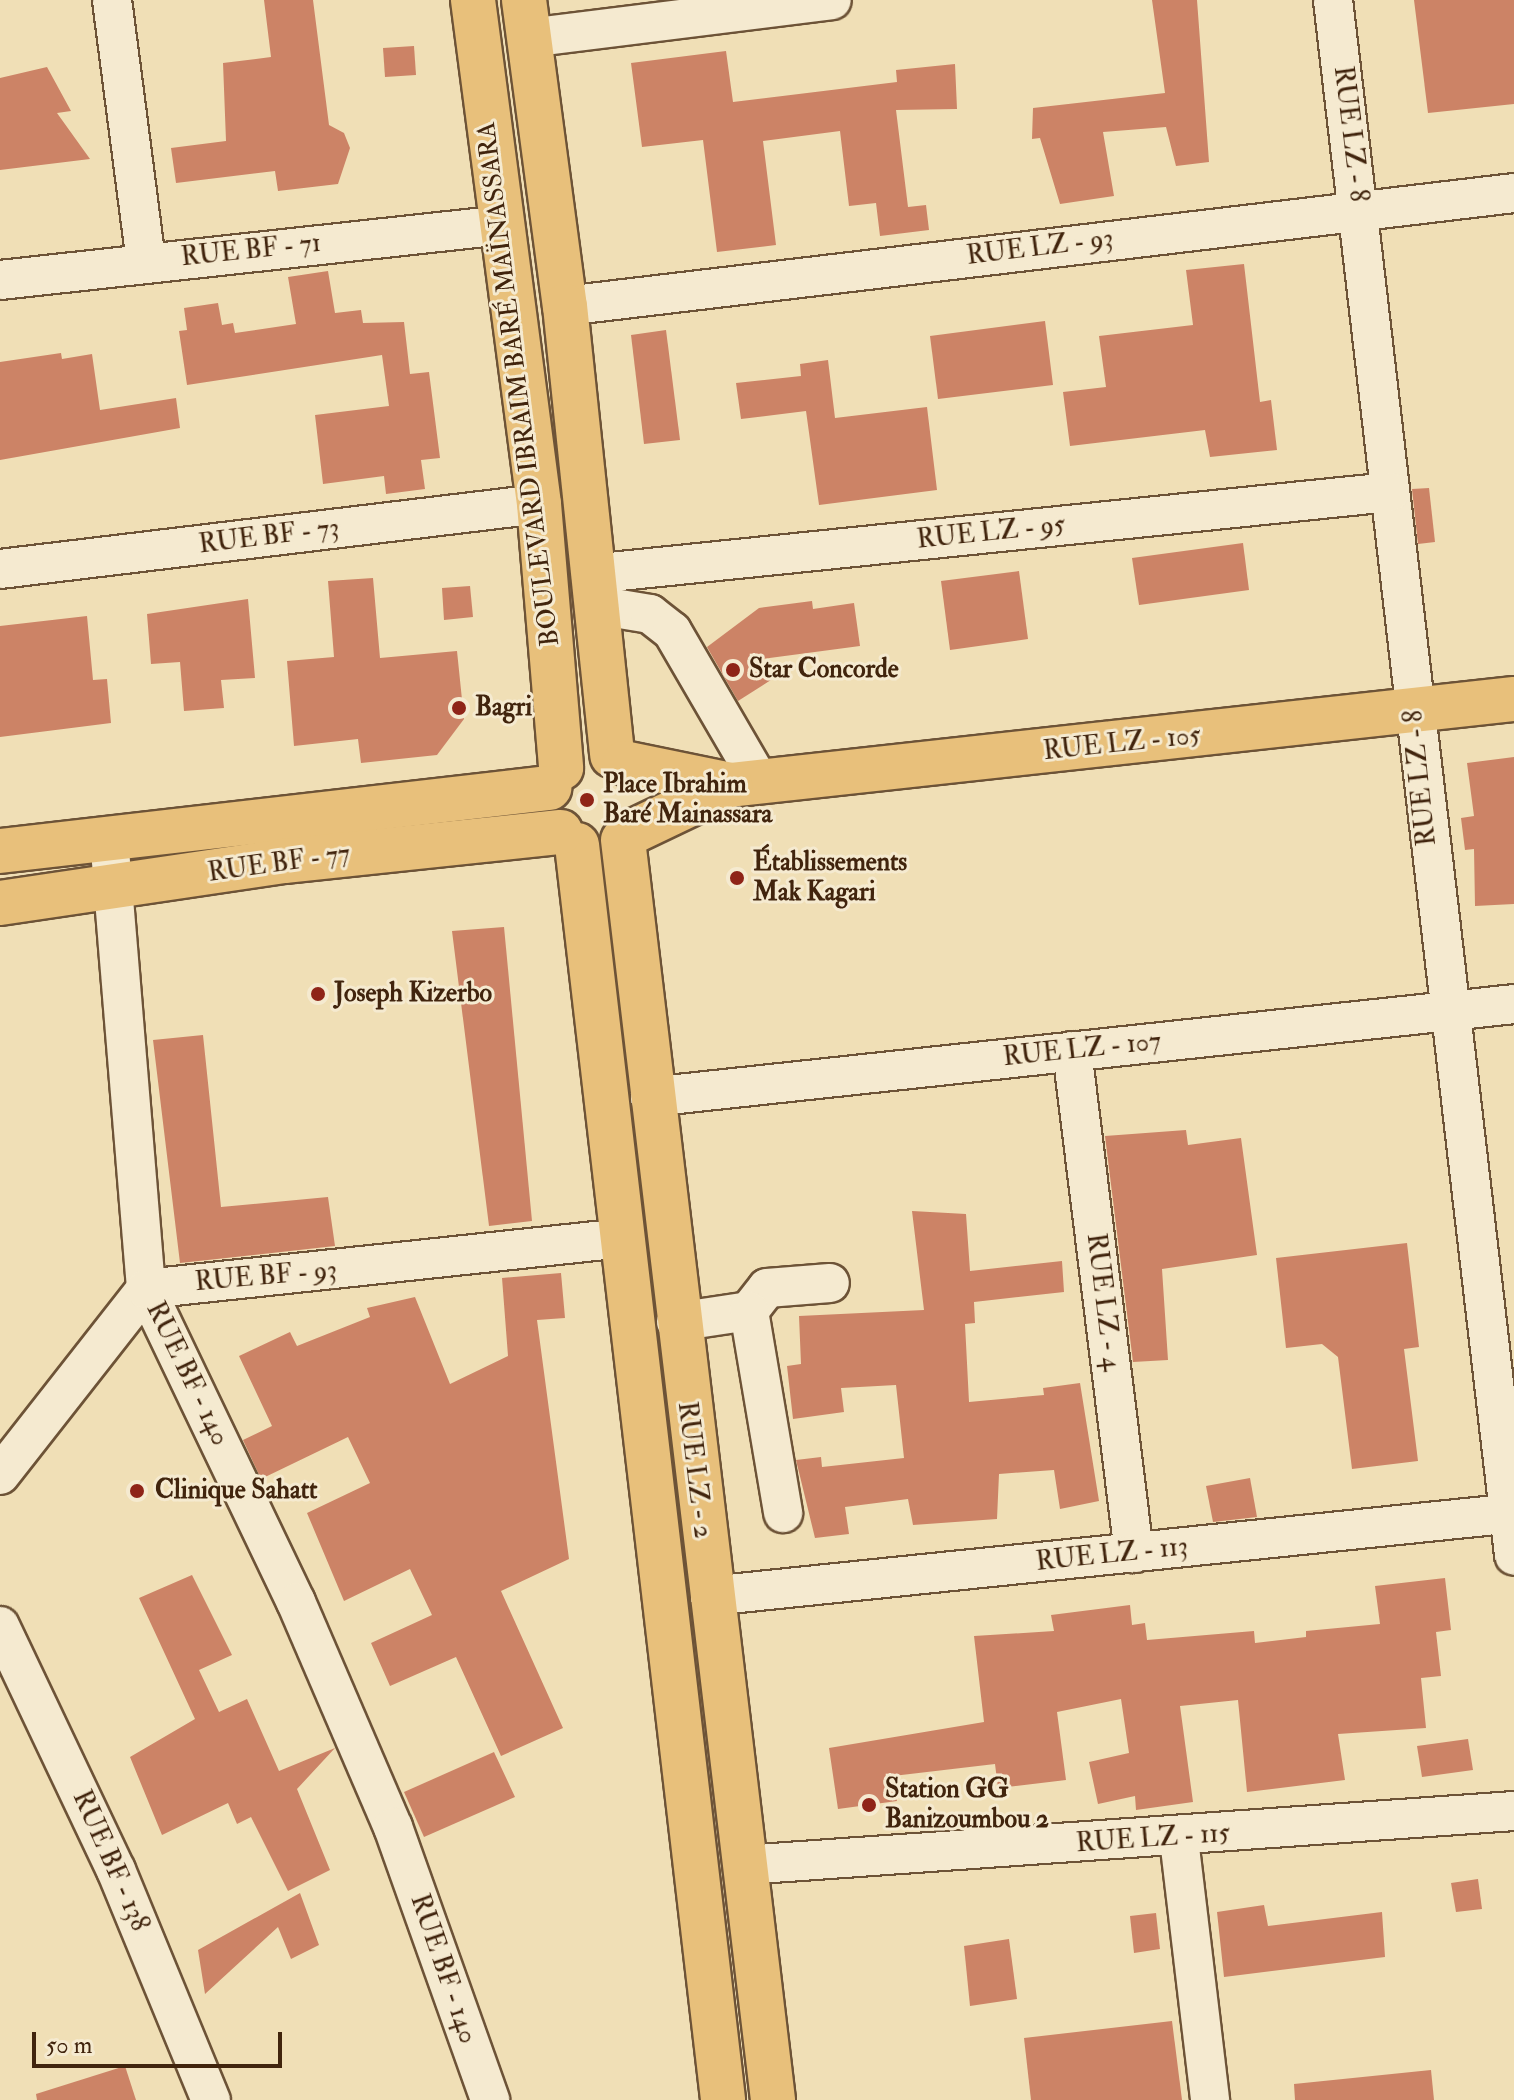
<!DOCTYPE html>
<html>
<head>
<meta charset="utf-8">
<style>
	body { margin:0 }
	#map { position:relative; width:1514px; height:2100px; overflow:hidden; background:#f0dfb6; font-family:"IM FELL Double Pica",serif }
	div>[style] { position:absolute }
	.building>* { inset:0; background:#cc8366 }
	.roads { filter:drop-shadow(2px 0 #6d5337) drop-shadow(-2px 0 #6d5337) drop-shadow(0 2px #6d5337) drop-shadow(0 -2px #6d5337) }
	.minor>* { height:38px; margin:-19px; padding:0 19px; transform-origin:19px; border-radius:19px; background:#f5ead0 }
	.major>* { height:44px; margin:-22px; padding:0 22px; transform-origin:22px; border-radius:22px; background:#e8c07b }
	.dots>* { width:22px; height:22px; translate:-50% -50%; box-sizing:border-box; border:4px solid #f5ead0; border-radius:50% }
	span { translate:-50% -50%; white-space:nowrap; text-align:center; line-height:1.15; -webkit-text-stroke:6px #f5ead0; paint-order:stroke }
	.street-label { font-size:26px; color:#41240d }
	.poi-label { font-size:26px; color:#41240d; font-weight:700 }
	.left { translate:0 -50%; text-align:left }
	.scale { position:absolute; left:32px; top:2032px; width:250px; height:36px; box-sizing:border-box; border:4px solid #41240d; border-top:0; padding-left:10px; font-size:24px; line-height:28px; white-space:nowrap; color:#41240d; -webkit-text-stroke:6px #f5ead0; paint-order:stroke }
</style>
</head>
<body>
<div id="map">
	<div class="building">
		<div style="clip-path:polygon(264px 0,313px 0,329px 125px,344px 133px,350px 148px,338px 184px,278px 191px,275px 171px,176px 183px,171px 148px,226px 141px,223px 63px,271px 57px)"></div>
		<div style="clip-path:polygon(1152px 0,1197px 0,1209px 162px,1176px 166px,1166px 127px,1103px 132px,1114px 196px,1060px 204px,1040px 138px,1032px 139px,1033px 108px,1165px 93px)"></div>
		<div style="clip-path:polygon(1414px 0,1514px 0,1514px 104px,1428px 113px)"></div>
		<div style="clip-path:polygon(414px 46px,416px 75px,385px 77px,383px 48px)"></div>
		<div style="clip-path:polygon(726px 51px,733px 102px,897px 82px,896px 70px,955px 64px,957px 109px,896px 110px,908px 207px,926px 205px,929px 230px,880px 236px,876px 203px,849px 206px,840px 131px,763px 141px,776px 245px,717px 252px,703px 140px,642px 147px,631px 63px)"></div>
		<div style="clip-path:polygon(47px 67px,71px 111px,57px 113px,90px 159px,0 170px,0 78px)"></div>
		<div style="clip-path:polygon(1244px 264px,1260px 402px,1271px 400px,1277px 450px,1210px 457px,1205px 430px,1070px 446px,1063px 392px,1106px 387px,1099px 336px,1193px 325px,1186px 270px)"></div>
		<div style="clip-path:polygon(328px 271px,335px 313px,361px 310px,363px 323px,404px 322px,410px 374px,429px 372px,440px 458px,421px 460px,425px 489px,386px 494px,384px 476px,323px 484px,315px 415px,389px 406px,382px 355px,187px 385px,179px 331px,187px 330px,184px 308px,218px 303px,222px 325px,233px 323px,235px 333px,296px 324px,288px 277px)"></div>
		<div style="clip-path:polygon(1045px 321px,1053px 385px,938px 399px,930px 336px)"></div>
		<div style="clip-path:polygon(666px 330px,680px 440px,644px 444px,631px 335px)"></div>
		<div style="clip-path:polygon(61px 353px,62px 359px,92px 354px,100px 410px,176px 398px,180px 428px,0 460px,0 362px)"></div>
		<div style="clip-path:polygon(828px 360px,835px 418px,927px 407px,937px 490px,819px 505px,806px 411px,741px 419px,736px 383px,801px 376px,800px 364px)"></div>
		<div style="clip-path:polygon(1429px 488px,1435px 542px,1418px 544px,1412px 489px)"></div>
		<div style="clip-path:polygon(1243px 543px,1249px 590px,1139px 605px,1132px 558px)"></div>
		<div style="clip-path:polygon(1019px 571px,1028px 639px,950px 650px,941px 581px)"></div>
		<div style="clip-path:polygon(373px 578px,380px 658px,457px 651px,464px 719px,437px 755px,361px 763px,358px 739px,294px 746px,287px 661px,334px 657px,328px 581px)"></div>
		<div style="clip-path:polygon(470px 586px,473px 617px,444px 620px,442px 588px)"></div>
		<div style="clip-path:polygon(248px 599px,255px 678px,221px 680px,224px 708px,184px 711px,180px 662px,151px 664px,147px 614px)"></div>
		<div style="clip-path:polygon(812px 601px,813px 609px,854px 603px,860px 646px,762px 659px,774px 678px,738px 701px,707px 647px,759px 608px)"></div>
		<div style="clip-path:polygon(87px 616px,93px 680px,107px 679px,111px 723px,0 737px,0 626px)"></div>
		<div style="clip-path:polygon(1514px 757px,1514px 904px,1475px 906px,1474px 849px,1465px 850px,1461px 818px,1474px 816px,1467px 763px)"></div>
		<div style="clip-path:polygon(504px 927px,532px 1221px,489px 1226px,452px 931px)"></div>
		<div style="clip-path:polygon(203px 1035px,221px 1207px,328px 1197px,335px 1246px,180px 1263px,153px 1040px)"></div>
		<div style="clip-path:polygon(1186px 1130px,1188px 1145px,1241px 1138px,1257px 1255px,1162px 1269px,1168px 1360px,1133px 1362px,1105px 1136px)"></div>
		<div style="clip-path:polygon(912px 1211px,966px 1214px,970px 1271px,1062px 1261px,1064px 1292px,974px 1302px,975px 1323px,965px 1324px,969px 1402px,1044px 1395px,1043px 1388px,1080px 1383px,1099px 1501px,1060px 1509px,1054px 1470px,999px 1474px,997px 1519px,913px 1525px,908px 1499px,845px 1507px,849px 1534px,815px 1538px,796px 1460px,821px 1457px,822px 1467px,904px 1458px,896px 1385px,841px 1388px,844px 1412px,793px 1419px,787px 1366px,801px 1364px,799px 1316px,924px 1310px)"></div>
		<div style="clip-path:polygon(1407px 1243px,1419px 1347px,1404px 1349px,1418px 1461px,1352px 1469px,1338px 1357px,1322px 1344px,1286px 1348px,1276px 1258px)"></div>
		<div style="clip-path:polygon(561px 1273px,565px 1318px,537px 1320px,569px 1559px,501px 1591px,563px 1728px,501px 1756px,456px 1657px,390px 1686px,371px 1643px,432px 1615px,410px 1569px,344px 1601px,307px 1513px,370px 1483px,348px 1437px,261px 1479px,243px 1440px,272px 1426px,239px 1356px,290px 1332px,297px 1346px,370px 1317px,367px 1308px,415px 1297px,450px 1384px,508px 1356px,502px 1278px)"></div>
		<div style="clip-path:polygon(1250px 1478px,1257px 1517px,1213px 1522px,1206px 1486px)"></div>
		<div style="clip-path:polygon(192px 1575px,232px 1655px,199px 1670px,219px 1712px,247px 1699px,279px 1771px,335px 1748px,297px 1789px,330px 1870px,288px 1891px,251px 1817px,237px 1824px,228px 1803px,162px 1835px,130px 1757px,195px 1719px,139px 1598px)"></div>
		<div style="clip-path:polygon(1445px 1578px,1451px 1630px,1436px 1632px,1441px 1676px,1421px 1678px,1426px 1728px,1338px 1734px,1345px 1780px,1247px 1792px,1238px 1700px,1180px 1706px,1193px 1802px,1136px 1810px,1135px 1796px,1098px 1804px,1089px 1762px,1129px 1753px,1121px 1699px,1057px 1712px,1066px 1780px,998px 1788px,995px 1764px,893px 1776px,897px 1801px,838px 1809px,829px 1748px,984px 1722px,974px 1636px,1054px 1631px,1051px 1615px,1130px 1605px,1132px 1625px,1145px 1623px,1147px 1640px,1254px 1631px,1255px 1643px,1306px 1637px,1306px 1631px,1380px 1624px,1375px 1586px)"></div>
		<div style="clip-path:polygon(1468px 1739px,1473px 1770px,1422px 1777px,1417px 1746px)"></div>
		<div style="clip-path:polygon(494px 1752px,515px 1797px,424px 1837px,404px 1792px)"></div>
		<div style="clip-path:polygon(1478px 1879px,1482px 1909px,1456px 1912px,1451px 1883px)"></div>
		<div style="clip-path:polygon(300px 1893px,319px 1945px,291px 1959px,278px 1927px,205px 1994px,198px 1950px)"></div>
		<div style="clip-path:polygon(1264px 1905px,1268px 1926px,1382px 1912px,1385px 1957px,1224px 1977px,1217px 1912px)"></div>
		<div style="clip-path:polygon(1156px 1913px,1160px 1949px,1134px 1953px,1130px 1916px)"></div>
		<div style="clip-path:polygon(1009px 1939px,1017px 1999px,970px 2006px,964px 1946px)"></div>
		<div style="clip-path:polygon(1172px 2021px,1182px 2100px,1031px 2100px,1024px 2038px)"></div>
		<div style="clip-path:polygon(125px 2066px,136px 2100px,37px 2100px,36px 2094px)"></div>
		<div style="clip-path:polygon(1431px 2070px,1434px 2100px,1295px 2100px,1294px 2084px)"></div>
	</div>
	<div class="roads">
		<div class="minor">
			<div style="left:112px;top:0;width:263px;rotate:82.6deg"></div>
			<div style="left:1333px;top:0;width:1566px;rotate:83.36deg"></div>
			<div style="left:528px;top:38px;width:306px;rotate:-7.1deg"></div>
			<div style="left:0;top:280px;width:506px;rotate:-6.24deg"></div>
			<div style="left:565px;top:306px;width:956px;rotate:-6.79deg"></div>
			<div style="left:0;top:569px;width:543px;rotate:-6.88deg"></div>
			<div style="left:591px;top:574px;width:803px;rotate:-5.86deg"></div>
			<div style="left:596px;top:605px;width:55px;rotate:9.5deg"></div>
			<div style="left:650px;top:614px;width:28px;rotate:38deg"></div>
			<div style="left:672px;top:631px;width:175px;rotate:59.8deg"></div>
			<div style="left:109px;top:838px;width:453px;rotate:85.3deg"></div>
			<div style="left:146px;top:1289px;width:347px;rotate:64.4deg"></div>
			<div style="left:296px;top:1602px;width:245px;rotate:66.7deg"></div>
			<div style="left:393px;top:1827px;width:290px;rotate:70.4deg"></div>
			<div style="left:1072px;top:1051px;width:506px;rotate:82.96deg"></div>
			<div style="left:650px;top:1097px;width:869px;rotate:-6.14deg"></div>
			<div style="left:749px;top:1311px;width:29px;rotate:-52deg"></div>
			<div style="left:767px;top:1288px;width:63px;rotate:-4.5deg"></div>
			<div style="left:676px;top:1322px;width:74px;rotate:-8.6deg"></div>
			<div style="left:749px;top:1311px;width:205px;rotate:80.4deg"></div>
			<div style="left:0;top:1475px;width:236px;rotate:-51.9deg"></div>
			<div style="left:146px;top:1289px;width:478px;rotate:-6.1deg"></div>
			<div style="left:710px;top:1596px;width:808px;rotate:-5.89deg"></div>
			<div style="left:0;top:1626px;width:270px;rotate:64.6deg"></div>
			<div style="left:116px;top:1870px;width:249px;rotate:67.6deg"></div>
			<div style="left:1179px;top:1839px;width:263px;rotate:83.2deg"></div>
			<div style="left:744px;top:1865px;width:772px;rotate:-4.01deg"></div>
		</div>
		<div class="major">
			<div style="left:473px;top:0;width:508px;rotate:82.54deg"></div>
			<div style="left:539px;top:504px;width:265px;rotate:85.2deg"></div>
			<div style="left:524px;top:0;width:309px;rotate:82.4deg"></div>
			<div style="left:565px;top:306px;width:452px;rotate:84deg"></div>
			<div style="left:624px;top:763px;width:108px;rotate:11.7deg"></div>
			<div style="left:730px;top:785px;width:789px;rotate:-6.26deg"></div>
			<div style="left:632px;top:832px;width:109px;rotate:-25.6deg"></div>
			<div style="left:623px;top:840px;width:1269px;rotate:83.21deg"></div>
			<div style="left:577px;top:845px;width:1263px;rotate:83.36deg"></div>
			<div style="left:0;top:851px;width:553px;rotate:-6.55deg"></div>
			<div style="left:0;top:903px;width:287px;rotate:-8.4deg"></div>
			<div style="left:284px;top:861px;width:278px;rotate:-6deg"></div>
		</div>
	</div>
	<div class="dots">
		<div style="left:733px;top:670px;background:#8f2418"></div>
		<div style="left:459px;top:708px;background:#8f2418"></div>
		<div style="left:587px;top:800px;background:#8f2418"></div>
		<div style="left:737px;top:878px;background:#8f2418"></div>
		<div style="left:318px;top:994px;background:#8f2418"></div>
		<div style="left:137px;top:1491px;background:#8f2418"></div>
		<div style="left:869px;top:1805px;background:#8f2418"></div>
	</div>
	<div class="street-label">
		<span style="left:1350px;top:134px;rotate:83deg">RUE LZ - 8</span>
		<span style="left:1040px;top:248px;rotate:-7deg">RUE LZ - 93</span>
		<span style="left:251px;top:251px;rotate:-6deg">RUE BF - 71</span>
		<span style="left:519px;top:384px;rotate:-97deg">BOULEVARD IBRAIM BARÉ MAÏNASSARA</span>
		<span style="left:991px;top:533px;rotate:-6deg">RUE LZ - 95</span>
		<span style="left:269px;top:537px;rotate:-7deg">RUE BF - 73</span>
		<span style="left:1122px;top:744px;rotate:-6deg">RUE LZ - 105</span>
		<span style="left:1421px;top:778px;rotate:-96deg">RUE LZ - 8</span>
		<span style="left:279px;top:864px;rotate:-8deg">RUE BF - 77</span>
		<span style="left:1082px;top:1050px;rotate:-6deg">RUE LZ - 107</span>
		<span style="left:266px;top:1277px;rotate:-5deg">RUE BF - 93</span>
		<span style="left:1103px;top:1302px;rotate:83deg">RUE LZ - 4</span>
		<span style="left:187px;top:1374px;rotate:64deg">RUE BF - 140</span>
		<span style="left:694px;top:1470px;rotate:83deg">RUE LZ - 2</span>
		<span style="left:1112px;top:1555px;rotate:-6deg">RUE LZ - 113</span>
		<span style="left:1153px;top:1839px;rotate:-4deg">RUE LZ - 115</span>
		<span style="left:110px;top:1861px;rotate:66deg">RUE BF - 138</span>
		<span style="left:443px;top:1969px;rotate:71deg">RUE BF - 140</span>
	</div>
	<div class="poi-label">
		<span class="left" style="left:749px;top:670px">Star Concorde</span>
		<span class="left" style="left:475px;top:708px">Bagri</span>
		<span class="left" style="left:603px;top:800px">Place Ibrahim<br>Baré Mainassara</span>
		<span class="left" style="left:753px;top:878px">Établissements<br>Mak Kagari</span>
		<span class="left" style="left:334px;top:994px">Joseph Kizerbo</span>
		<span class="left" style="left:155px;top:1491px">Clinique Sahatt</span>
		<span class="left" style="left:885px;top:1805px">Station GG<br>Banizoumbou 2</span>
	</div>
	<div class="scale">50 m</div>
</div>
</body>
</html>
